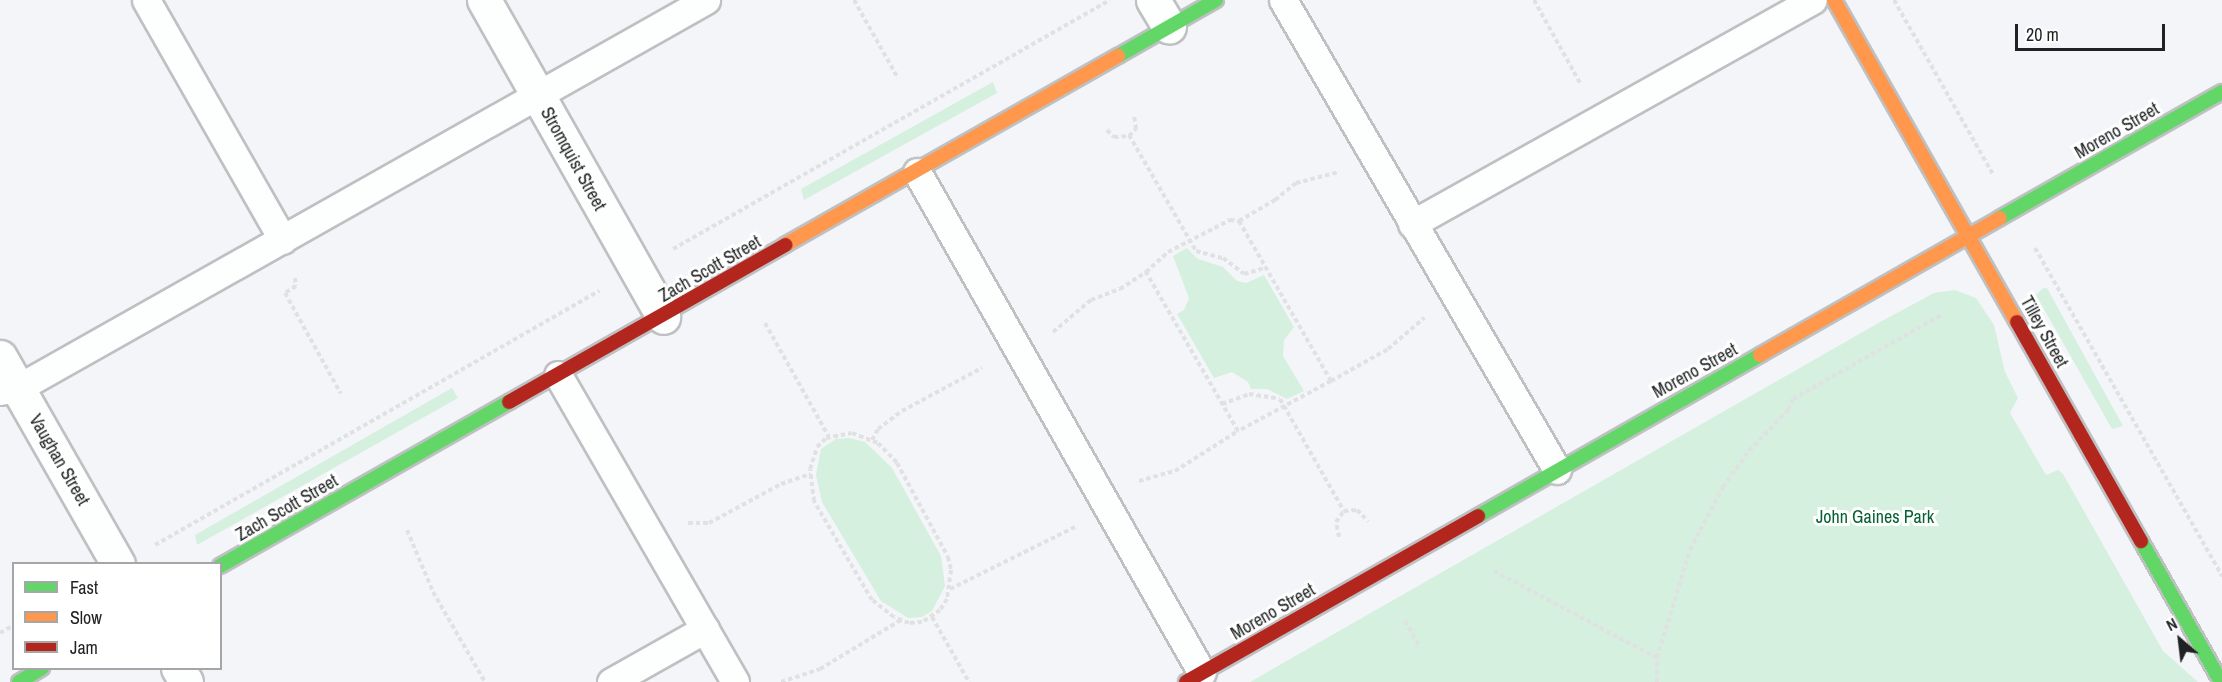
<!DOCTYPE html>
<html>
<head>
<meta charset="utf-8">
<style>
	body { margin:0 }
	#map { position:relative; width:2222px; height:682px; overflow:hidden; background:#f3f5f8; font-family:"Archivo Narrow",sans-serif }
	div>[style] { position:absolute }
	.green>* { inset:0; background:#d5f0de }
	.path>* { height:4px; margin-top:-2px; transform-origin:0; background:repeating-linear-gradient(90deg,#e0e1e2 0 4.5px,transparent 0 7.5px) }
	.roads { filter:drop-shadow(2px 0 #bec0c2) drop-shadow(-2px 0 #bec0c2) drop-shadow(0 2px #bec0c2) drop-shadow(0 -2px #bec0c2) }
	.lane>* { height:27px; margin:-13.5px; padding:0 13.5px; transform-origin:13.5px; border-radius:13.5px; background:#fdfefe }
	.street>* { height:33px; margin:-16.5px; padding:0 16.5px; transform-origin:16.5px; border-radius:16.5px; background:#fdfefe }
	.fast>* { height:14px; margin:-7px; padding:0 7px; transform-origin:7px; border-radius:7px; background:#63d668 }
	.slow>* { height:14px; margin:-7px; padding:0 7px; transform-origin:7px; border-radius:7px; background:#ff974d }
	.jam>* { height:14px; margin:-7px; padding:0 7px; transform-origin:7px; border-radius:7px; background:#b3261e }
	span { translate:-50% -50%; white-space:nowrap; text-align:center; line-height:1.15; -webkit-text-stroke:6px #fff; paint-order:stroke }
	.street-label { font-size:18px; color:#1f2122 }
	.park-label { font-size:18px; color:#066132 }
	.legend { position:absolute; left:12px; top:562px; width:210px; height:108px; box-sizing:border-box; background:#fff; border:2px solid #a5a6a7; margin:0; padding:8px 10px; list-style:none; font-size:18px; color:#1f2122 }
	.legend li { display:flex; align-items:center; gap:12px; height:30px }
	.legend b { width:30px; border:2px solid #a5a6a7 }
	.north { position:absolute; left:2150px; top:610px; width:60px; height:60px; -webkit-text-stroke:4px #fff; paint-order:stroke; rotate:332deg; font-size:16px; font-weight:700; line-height:24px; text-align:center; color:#1f2122 }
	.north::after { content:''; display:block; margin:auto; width:21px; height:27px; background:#1f2122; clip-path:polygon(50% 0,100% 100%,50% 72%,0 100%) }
	.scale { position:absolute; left:2015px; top:24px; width:150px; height:27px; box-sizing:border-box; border:3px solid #1f2122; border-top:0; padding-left:8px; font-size:18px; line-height:21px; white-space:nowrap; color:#1f2122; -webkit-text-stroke:4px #fff; paint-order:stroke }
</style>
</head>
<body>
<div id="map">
	<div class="green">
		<div style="clip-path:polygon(993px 82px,997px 93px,804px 200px,801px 189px)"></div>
		<div style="clip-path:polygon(1187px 248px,1198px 259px,1223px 267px,1237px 281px,1246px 283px,1264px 275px,1294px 327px,1284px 340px,1283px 356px,1304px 391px,1287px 399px,1267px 389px,1251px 389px,1248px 382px,1232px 372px,1214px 378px,1177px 314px,1184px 310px,1189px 298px,1173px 256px)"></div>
		<div style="clip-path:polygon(2043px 288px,2047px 288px,2123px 426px,2112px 429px,2036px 295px)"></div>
		<div style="clip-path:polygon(1955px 290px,1976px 298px,1994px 325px,2005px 372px,2018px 398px,2010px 413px,2046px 475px,2058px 470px,2063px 474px,2163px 651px,2198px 682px,1250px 682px,1882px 321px,1934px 293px)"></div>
		<div style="clip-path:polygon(452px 388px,458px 398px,197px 545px,195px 535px)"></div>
		<div style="clip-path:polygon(849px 438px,865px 442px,892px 468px,941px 556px,945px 586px,932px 611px,922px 617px,908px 618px,881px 601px,822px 502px,816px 475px,821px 449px,836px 439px)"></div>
	</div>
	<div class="path">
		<div style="left:854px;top:0;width:90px;rotate:60.6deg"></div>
		<div style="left:1534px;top:0;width:95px;rotate:61deg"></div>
		<div style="left:1894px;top:0;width:200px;rotate:60.4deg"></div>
		<div style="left:1107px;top:130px;width:10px;rotate:45deg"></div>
		<div style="left:1114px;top:137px;width:15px;rotate:-4deg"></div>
		<div style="left:1129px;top:136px;width:10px;rotate:-45deg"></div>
		<div style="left:1136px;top:129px;width:14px;rotate:-98deg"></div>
		<div style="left:1129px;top:135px;width:134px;rotate:60deg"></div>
		<div style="left:1196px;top:251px;width:28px;rotate:15deg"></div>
		<div style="left:1223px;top:258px;width:26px;rotate:37deg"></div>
		<div style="left:1244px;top:274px;width:22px;rotate:-16deg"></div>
		<div style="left:1230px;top:220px;width:9px;rotate:6deg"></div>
		<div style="left:1239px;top:221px;width:185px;rotate:60.1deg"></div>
		<div style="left:1331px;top:381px;width:106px;rotate:151.7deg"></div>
		<div style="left:1238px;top:431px;width:184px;rotate:-120.1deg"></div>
		<div style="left:1146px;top:272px;width:30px;rotate:-42deg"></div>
		<div style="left:1168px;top:252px;width:70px;rotate:-27.3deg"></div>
		<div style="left:1239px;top:221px;width:42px;rotate:-30.3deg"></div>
		<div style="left:1275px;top:200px;width:27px;rotate:-39deg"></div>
		<div style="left:1296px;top:183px;width:44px;rotate:-14.3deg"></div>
		<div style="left:2035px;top:248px;width:378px;rotate:60.3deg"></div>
		<div style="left:673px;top:249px;width:503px;rotate:-29.67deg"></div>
		<div style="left:295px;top:278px;width:8px;rotate:83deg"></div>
		<div style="left:296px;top:286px;width:13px;rotate:148deg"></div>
		<div style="left:285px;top:293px;width:115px;rotate:61deg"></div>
		<div style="left:765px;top:323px;width:131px;rotate:60.7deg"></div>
		<div style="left:1053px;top:332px;width:50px;rotate:-40.1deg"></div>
		<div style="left:1091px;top:300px;width:31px;rotate:-21deg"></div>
		<div style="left:1120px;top:289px;width:31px;rotate:-33deg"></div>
		<div style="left:1331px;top:381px;width:65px;rotate:-29.3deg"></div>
		<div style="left:1388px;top:349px;width:48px;rotate:-40.7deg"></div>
		<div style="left:1222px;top:404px;width:29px;rotate:-20deg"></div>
		<div style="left:1249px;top:394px;width:31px;rotate:9deg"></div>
		<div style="left:1280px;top:399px;width:129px;rotate:60.3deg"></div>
		<div style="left:852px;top:433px;width:28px;rotate:21deg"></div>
		<div style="left:878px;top:443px;width:28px;rotate:46deg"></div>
		<div style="left:897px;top:463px;width:107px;rotate:61.5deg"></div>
		<div style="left:948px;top:557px;width:13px;rotate:77deg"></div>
		<div style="left:951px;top:570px;width:29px;rotate:98deg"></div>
		<div style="left:947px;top:599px;width:13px;rotate:122deg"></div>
		<div style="left:940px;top:610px;width:22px;rotate:146deg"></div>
		<div style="left:922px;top:622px;width:13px;rotate:176deg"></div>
		<div style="left:909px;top:623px;width:16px;rotate:-158deg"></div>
		<div style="left:894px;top:617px;width:28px;rotate:-142deg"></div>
		<div style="left:872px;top:600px;width:115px;rotate:-120.4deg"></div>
		<div style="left:814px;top:501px;width:32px;rotate:-97deg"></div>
		<div style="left:810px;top:469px;width:23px;rotate:-72deg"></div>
		<div style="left:817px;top:447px;width:13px;rotate:-45deg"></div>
		<div style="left:826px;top:438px;width:26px;rotate:-11deg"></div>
		<div style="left:872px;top:440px;width:13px;rotate:-61deg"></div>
		<div style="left:878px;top:429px;width:30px;rotate:-37deg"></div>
		<div style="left:902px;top:411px;width:91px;rotate:-28.3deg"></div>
		<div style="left:1139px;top:481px;width:37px;rotate:-16deg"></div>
		<div style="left:1175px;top:471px;width:75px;rotate:-32.4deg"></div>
		<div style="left:688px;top:523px;width:21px"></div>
		<div style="left:709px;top:523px;width:82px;rotate:-28.4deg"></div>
		<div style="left:781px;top:484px;width:31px;rotate:-19deg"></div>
		<div style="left:407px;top:530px;width:67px;rotate:67.2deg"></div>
		<div style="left:433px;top:592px;width:104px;rotate:60deg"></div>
		<div style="left:1339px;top:537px;width:15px;rotate:-101deg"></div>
		<div style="left:1336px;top:522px;width:14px;rotate:-54deg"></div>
		<div style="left:1344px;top:511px;width:13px;rotate:-4deg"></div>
		<div style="left:1357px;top:510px;width:16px;rotate:45deg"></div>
		<div style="left:155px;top:545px;width:512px;rotate:-29.77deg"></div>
		<div style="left:1494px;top:571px;width:185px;rotate:28.1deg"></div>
		<div style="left:950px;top:589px;width:140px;rotate:-26.4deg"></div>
		<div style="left:932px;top:617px;width:75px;rotate:60.4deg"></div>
		<div style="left:1405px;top:621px;width:30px;rotate:60deg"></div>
		<div style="left:0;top:633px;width:16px;rotate:-30deg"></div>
		<div style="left:781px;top:682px;width:41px;rotate:-18.4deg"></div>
		<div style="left:820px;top:669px;width:95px;rotate:-31.2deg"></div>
		<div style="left:1657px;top:682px;width:24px;rotate:-90deg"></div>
		<div style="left:1657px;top:658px;width:113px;rotate:-73deg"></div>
		<div style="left:1690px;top:550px;width:71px;rotate:-62.4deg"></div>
		<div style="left:1723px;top:487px;width:44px;rotate:-54.2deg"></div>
		<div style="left:1749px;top:451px;width:57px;rotate:-46.4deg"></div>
		<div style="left:1788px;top:410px;width:12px;rotate:-66deg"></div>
		<div style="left:1793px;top:399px;width:172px;rotate:-29.5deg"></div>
	</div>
	<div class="roads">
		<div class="lane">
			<div style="left:146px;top:0;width:276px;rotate:60.3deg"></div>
			<div style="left:1283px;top:0;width:544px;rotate:59.76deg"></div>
			<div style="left:917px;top:172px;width:576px;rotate:60.37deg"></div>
			<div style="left:1412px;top:224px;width:459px;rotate:-29.2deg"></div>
			<div style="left:558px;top:375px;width:354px;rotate:60deg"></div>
			<div style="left:0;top:391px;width:18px;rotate:-9deg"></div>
			<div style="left:18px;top:388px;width:790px;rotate:-29.42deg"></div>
			<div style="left:611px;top:682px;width:108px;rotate:-29.4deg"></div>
		</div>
		<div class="street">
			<div style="left:484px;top:0;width:364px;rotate:60.5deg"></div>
			<div style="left:1153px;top:0;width:31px;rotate:59deg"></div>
			<div style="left:0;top:357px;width:238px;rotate:60.3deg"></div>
			<div style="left:178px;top:668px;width:16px;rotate:60deg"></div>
		</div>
		<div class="fast">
			<div style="left:1118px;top:56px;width:113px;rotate:-29.7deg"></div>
			<div style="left:2000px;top:218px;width:255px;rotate:-29.6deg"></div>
			<div style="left:1478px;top:516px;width:325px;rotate:-29.7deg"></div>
			<div style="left:2141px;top:541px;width:162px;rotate:60.4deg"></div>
			<div style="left:220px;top:566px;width:332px;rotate:-29.6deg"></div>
			<div style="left:19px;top:682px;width:27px;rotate:-31deg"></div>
		</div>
		<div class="slow">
			<div style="left:1834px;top:0;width:370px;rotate:60.4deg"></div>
			<div style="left:785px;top:245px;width:383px;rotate:-29.6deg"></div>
			<div style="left:1760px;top:355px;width:276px;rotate:-29.7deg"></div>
		</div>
		<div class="jam">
			<div style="left:2017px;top:322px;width:252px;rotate:60.5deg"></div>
			<div style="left:509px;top:402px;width:318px;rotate:-29.6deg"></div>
			<div style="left:1186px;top:682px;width:336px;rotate:-29.6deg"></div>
		</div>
	</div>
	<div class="street-label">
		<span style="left:2117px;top:131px;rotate:-30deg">Moreno Street</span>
		<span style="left:573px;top:159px;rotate:61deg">Stromquist Street</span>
		<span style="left:710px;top:269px;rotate:-30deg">Zach Scott Street</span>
		<span style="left:2044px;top:332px;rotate:61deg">Tilley Street</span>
		<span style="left:1695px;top:371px;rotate:-29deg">Moreno Street</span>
		<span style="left:59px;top:460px;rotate:60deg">Vaughan Street</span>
		<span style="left:287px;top:508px;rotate:-30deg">Zach Scott Street</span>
		<span style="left:1273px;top:612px;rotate:-30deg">Moreno Street</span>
	</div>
	<div class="park-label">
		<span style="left:1875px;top:517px">John Gaines Park</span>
	</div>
	<ul class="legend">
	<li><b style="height:8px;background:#63d668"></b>Fast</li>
	<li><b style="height:8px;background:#ff974d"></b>Slow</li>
	<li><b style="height:8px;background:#b3261e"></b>Jam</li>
	</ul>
	<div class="north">N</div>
	<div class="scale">20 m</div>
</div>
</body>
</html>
